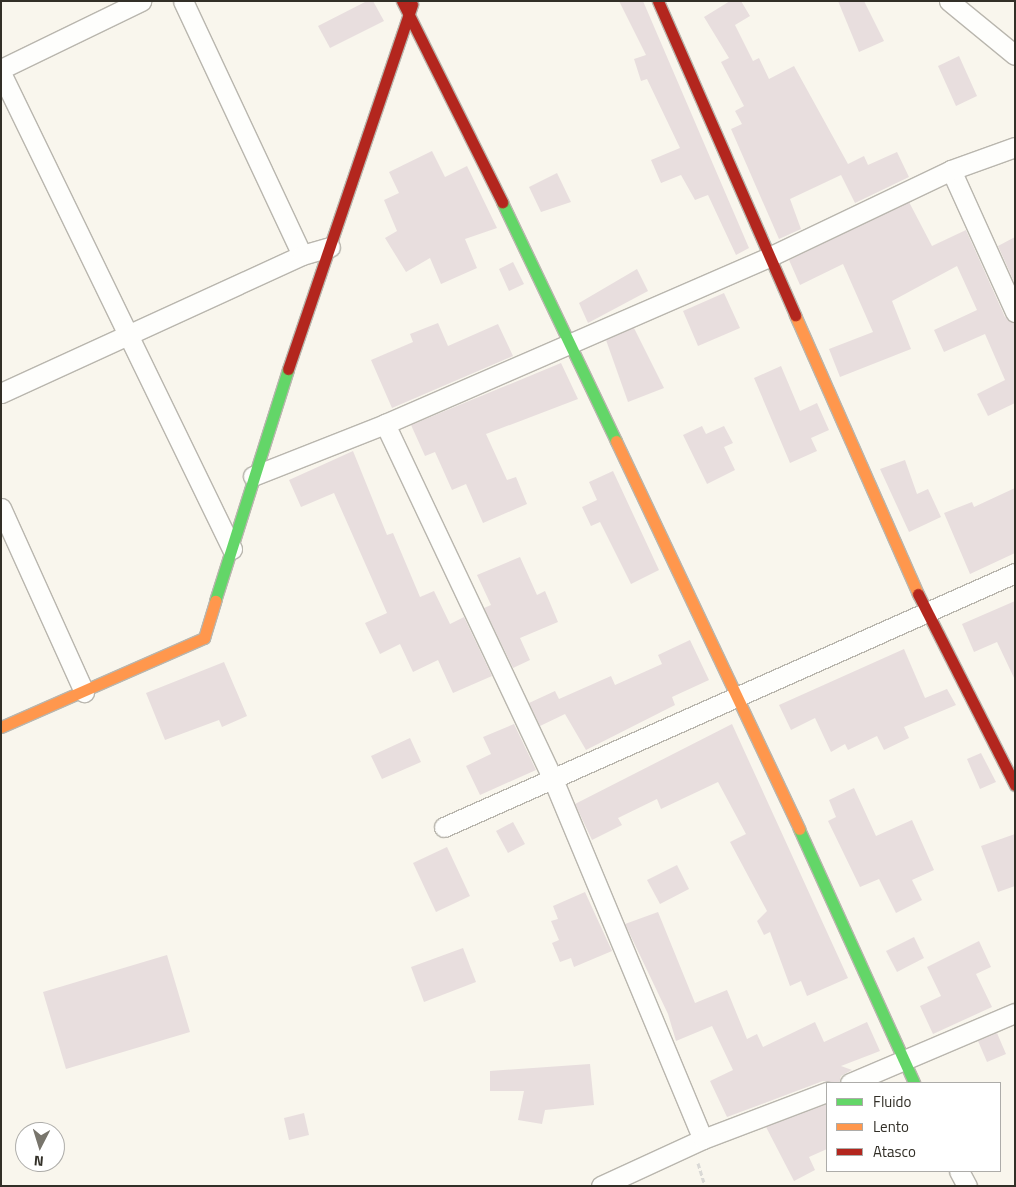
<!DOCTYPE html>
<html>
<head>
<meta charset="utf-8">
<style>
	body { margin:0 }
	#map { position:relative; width:1016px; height:1187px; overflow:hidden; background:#f9f6ed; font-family:"Titillium Web",sans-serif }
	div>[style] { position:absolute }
	.building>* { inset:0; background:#e8dede }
	.path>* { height:3px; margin-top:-1.5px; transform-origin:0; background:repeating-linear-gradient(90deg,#dad9d6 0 5px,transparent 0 7.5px) }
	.roads { filter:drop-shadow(1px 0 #b9b6ae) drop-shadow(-1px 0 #b9b6ae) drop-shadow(0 1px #b9b6ae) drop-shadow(0 -1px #b9b6ae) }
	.street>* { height:19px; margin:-9.5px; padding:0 9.5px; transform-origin:9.5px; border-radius:9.5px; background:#fefefc }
	.fast>* { height:11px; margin:-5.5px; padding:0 5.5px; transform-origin:5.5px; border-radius:5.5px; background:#63d668 }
	.slow>* { height:11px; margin:-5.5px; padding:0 5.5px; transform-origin:5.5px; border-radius:5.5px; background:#ff974d }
	.jam>* { height:11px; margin:-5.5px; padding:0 5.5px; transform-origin:5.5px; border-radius:5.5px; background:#b3261e }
	span { translate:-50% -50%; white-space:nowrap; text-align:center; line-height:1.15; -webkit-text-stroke:4.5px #fff; paint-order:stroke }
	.frame { position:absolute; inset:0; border:2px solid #322f27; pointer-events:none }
	.legend { position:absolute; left:826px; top:1082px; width:175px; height:90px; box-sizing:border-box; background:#fff; border:1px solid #adaca9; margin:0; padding:6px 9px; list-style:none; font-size:15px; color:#322f27 }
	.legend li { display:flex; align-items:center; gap:10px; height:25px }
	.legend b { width:25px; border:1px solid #adaca9 }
	.north { position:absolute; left:15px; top:1122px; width:50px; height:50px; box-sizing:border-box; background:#fff; border:1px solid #adaca9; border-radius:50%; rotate:185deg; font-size:14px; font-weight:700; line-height:20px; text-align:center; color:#322f27 }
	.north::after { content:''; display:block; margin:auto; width:18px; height:22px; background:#78756c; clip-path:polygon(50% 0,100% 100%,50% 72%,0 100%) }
</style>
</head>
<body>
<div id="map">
	<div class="building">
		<div style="clip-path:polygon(367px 1px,373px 1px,384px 21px,330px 48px,318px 26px)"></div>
		<div style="clip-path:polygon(619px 1px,643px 1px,749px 248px,736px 255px,708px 195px,695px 200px,681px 175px,661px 183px,651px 160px,680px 148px,647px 79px,641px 81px,634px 59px,646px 55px)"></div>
		<div style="clip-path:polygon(730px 1px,741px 1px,750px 16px,735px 25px,753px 61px,759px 58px,769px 79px,794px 66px,848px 164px,864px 156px,868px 165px,897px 152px,909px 177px,855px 203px,841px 175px,790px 199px,801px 229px,779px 239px,731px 129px,742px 124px,735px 111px,744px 106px,721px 62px,729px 58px,704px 17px)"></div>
		<div style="clip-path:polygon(838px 1px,864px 1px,884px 41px,859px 52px)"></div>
		<div style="clip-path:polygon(959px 56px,977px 96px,956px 106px,938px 66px)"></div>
		<div style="clip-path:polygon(432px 151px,445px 177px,467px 166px,497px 228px,465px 239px,477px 268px,441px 284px,430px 258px,406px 272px,385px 238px,397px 231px,384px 200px,399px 193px,389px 172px)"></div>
		<div style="clip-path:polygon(557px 173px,571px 202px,541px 212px,529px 187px)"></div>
		<div style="clip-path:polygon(909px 202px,932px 246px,966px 230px,1005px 317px,1015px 323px,1015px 403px,988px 416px,977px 394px,1005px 380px,985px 334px,944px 352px,934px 330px,977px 310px,957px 266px,892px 301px,911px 349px,840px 377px,829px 349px,873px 332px,843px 264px,800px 285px,789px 260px)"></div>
		<div style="clip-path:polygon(1015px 237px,1015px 284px,998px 246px)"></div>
		<div style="clip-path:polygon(513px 262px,524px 284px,509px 291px,499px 269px)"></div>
		<div style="clip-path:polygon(637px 269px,648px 291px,588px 323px,579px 303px)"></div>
		<div style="clip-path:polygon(724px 293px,740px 328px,698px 346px,683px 311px)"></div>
		<div style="clip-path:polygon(438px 323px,448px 346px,498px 324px,513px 356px,392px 408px,371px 360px,413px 342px,410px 334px)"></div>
		<div style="clip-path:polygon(634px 328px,664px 388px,628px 402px,606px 340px)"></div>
		<div style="clip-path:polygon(561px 363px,578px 399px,486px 434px,507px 480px,516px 477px,527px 504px,483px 523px,466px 484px,452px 490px,435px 452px,425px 456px,411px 425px)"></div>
		<div style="clip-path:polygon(781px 366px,800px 411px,817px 403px,829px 430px,811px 438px,817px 451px,790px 463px,754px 378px)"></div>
		<div style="clip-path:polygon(702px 426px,706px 434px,724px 426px,733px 443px,724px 447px,735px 470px,707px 484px,683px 435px)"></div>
		<div style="clip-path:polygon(353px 451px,387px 535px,393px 533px,420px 597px,434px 591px,450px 624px,464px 617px,492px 676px,453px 693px,438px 660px,413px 672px,400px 644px,380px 654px,365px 623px,387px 613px,334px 493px,301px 507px,289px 480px)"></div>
		<div style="clip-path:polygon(905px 460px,917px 494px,928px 489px,941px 517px,909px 532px,880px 469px)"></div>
		<div style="clip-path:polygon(613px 471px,659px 570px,631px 584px,600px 522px,591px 526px,582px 507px,597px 500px,589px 482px)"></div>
		<div style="clip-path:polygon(1015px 488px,1015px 553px,970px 574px,944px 513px,972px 502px,974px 507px)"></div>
		<div style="clip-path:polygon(520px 557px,537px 595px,545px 591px,558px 622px,520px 638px,530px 660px,513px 668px,484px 608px,491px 605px,477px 575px)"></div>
		<div style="clip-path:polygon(1015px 601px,1015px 680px,997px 642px,974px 652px,962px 624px)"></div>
		<div style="clip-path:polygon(690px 640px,709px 680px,672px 697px,675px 705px,586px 750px,565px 714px,540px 726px,529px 703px,555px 691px,559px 699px,611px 676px,615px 685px,662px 664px,658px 655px)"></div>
		<div style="clip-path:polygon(904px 649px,925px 698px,947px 689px,956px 705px,904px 727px,909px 738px,884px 750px,877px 736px,848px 750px,845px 744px,831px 752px,815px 718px,791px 730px,779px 705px)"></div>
		<div style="clip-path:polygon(224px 662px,247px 716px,222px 727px,219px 720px,165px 740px,146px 693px)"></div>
		<div style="clip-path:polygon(514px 724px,536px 770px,480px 795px,466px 766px,491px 754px,483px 737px)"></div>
		<div style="clip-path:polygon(732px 724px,848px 978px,807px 996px,801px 981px,790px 986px,770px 932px,764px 935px,757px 921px,767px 911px,730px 842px,746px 834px,718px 782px,661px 809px,657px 799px,618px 818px,622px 825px,592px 840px,575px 804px)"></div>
		<div style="clip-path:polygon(410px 738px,421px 762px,382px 779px,371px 756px)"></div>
		<div style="clip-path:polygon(981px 753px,996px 782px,980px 789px,967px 759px)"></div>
		<div style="clip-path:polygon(854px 788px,876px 836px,912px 820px,934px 870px,912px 880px,922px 900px,896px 913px,879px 879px,860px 887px,828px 821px,836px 817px,829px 800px)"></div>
		<div style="clip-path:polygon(513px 822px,525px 844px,508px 853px,496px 831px)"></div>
		<div style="clip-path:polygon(1015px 834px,1015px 886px,998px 892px,981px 846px)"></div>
		<div style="clip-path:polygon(447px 847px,470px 896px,436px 912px,413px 863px)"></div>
		<div style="clip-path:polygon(677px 865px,689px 889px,660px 904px,647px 880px)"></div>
		<div style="clip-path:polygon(585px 892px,612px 951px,574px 967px,571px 958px,560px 962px,552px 943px,559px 940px,551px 921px,558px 919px,553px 906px)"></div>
		<div style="clip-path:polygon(658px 912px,695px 1003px,727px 990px,747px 1039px,757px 1034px,763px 1047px,815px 1022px,824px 1042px,867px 1022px,880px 1051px,841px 1066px,852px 1070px,841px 1076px,839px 1083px,823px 1081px,727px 1117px,710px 1081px,733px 1070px,712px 1026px,676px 1041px,668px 1014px,625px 924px)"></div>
		<div style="clip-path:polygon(914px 937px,924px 958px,897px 972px,886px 951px)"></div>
		<div style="clip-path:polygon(979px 941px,991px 967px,976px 974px,992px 1007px,933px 1034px,920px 1006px,941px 996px,927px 967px)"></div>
		<div style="clip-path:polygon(463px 948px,476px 982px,424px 1002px,411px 967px)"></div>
		<div style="clip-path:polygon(167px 955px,190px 1032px,66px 1069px,43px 992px)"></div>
		<div style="clip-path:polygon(997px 1033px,1006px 1054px,987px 1062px,978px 1041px)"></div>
		<div style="clip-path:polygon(590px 1064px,594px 1105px,545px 1110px,542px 1124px,518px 1120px,524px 1091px,490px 1091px,490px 1071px)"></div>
		<div style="clip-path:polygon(827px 1104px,827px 1149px,809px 1157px,815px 1170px,794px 1181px,766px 1127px)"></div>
		<div style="clip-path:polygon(304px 1113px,309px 1135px,289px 1140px,284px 1118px)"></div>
	</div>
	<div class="path">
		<div style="left:698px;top:1163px;width:24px;rotate:73deg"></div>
	</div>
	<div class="roads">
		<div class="street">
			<div style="left:183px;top:1px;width:280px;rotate:64.9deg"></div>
			<div style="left:949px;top:1px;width:85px;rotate:39.3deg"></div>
			<div style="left:1px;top:69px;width:156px;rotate:-25.9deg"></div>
			<div style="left:1px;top:73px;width:529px;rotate:64.11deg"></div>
			<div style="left:951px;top:170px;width:156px;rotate:65.7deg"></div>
			<div style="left:1px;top:393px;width:331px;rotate:-24.6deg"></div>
			<div style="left:302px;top:255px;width:29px;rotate:-16deg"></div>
			<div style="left:385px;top:424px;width:391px;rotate:64.7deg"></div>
			<div style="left:552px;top:777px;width:392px;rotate:67.4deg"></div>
			<div style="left:253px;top:476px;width:142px;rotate:-21.5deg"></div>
			<div style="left:385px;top:424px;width:421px;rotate:-23.5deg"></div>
			<div style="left:771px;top:256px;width:199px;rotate:-25.5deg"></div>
			<div style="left:951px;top:170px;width:68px;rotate:-19.8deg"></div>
			<div style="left:1px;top:508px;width:202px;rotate:65.7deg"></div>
			<div style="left:444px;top:827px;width:625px;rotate:-23.98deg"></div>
			<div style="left:850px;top:1083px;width:179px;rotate:-23deg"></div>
			<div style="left:959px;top:1171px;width:17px;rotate:62deg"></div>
			<div style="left:601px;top:1186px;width:112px;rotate:-24.7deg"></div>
			<div style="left:703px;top:1139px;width:133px;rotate:-20.8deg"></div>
		</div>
		<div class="fast">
			<div style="left:502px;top:202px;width:265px;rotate:64.5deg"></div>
			<div style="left:215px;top:601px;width:243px;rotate:-72.5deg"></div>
			<div style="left:799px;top:829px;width:279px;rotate:65.6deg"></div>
		</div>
		<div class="slow">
			<div style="left:795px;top:315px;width:305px;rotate:66.2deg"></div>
			<div style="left:616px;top:441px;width:429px;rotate:64.7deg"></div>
			<div style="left:1px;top:727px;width:222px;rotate:-23.7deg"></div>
			<div style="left:204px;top:638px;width:39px;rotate:-73deg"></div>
		</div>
		<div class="jam">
			<div style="left:402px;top:1px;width:225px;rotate:63.5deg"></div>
			<div style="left:658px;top:1px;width:343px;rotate:66.4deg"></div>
			<div style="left:288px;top:369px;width:385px;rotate:-71.2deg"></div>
			<div style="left:918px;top:594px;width:214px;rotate:63.1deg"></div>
		</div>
	</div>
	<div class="frame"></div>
	<ul class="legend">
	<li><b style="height:6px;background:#63d668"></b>Fluido</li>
	<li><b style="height:6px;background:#ff974d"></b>Lento</li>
	<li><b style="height:6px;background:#b3261e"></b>Atasco</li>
	</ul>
	<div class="north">N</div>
</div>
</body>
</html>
